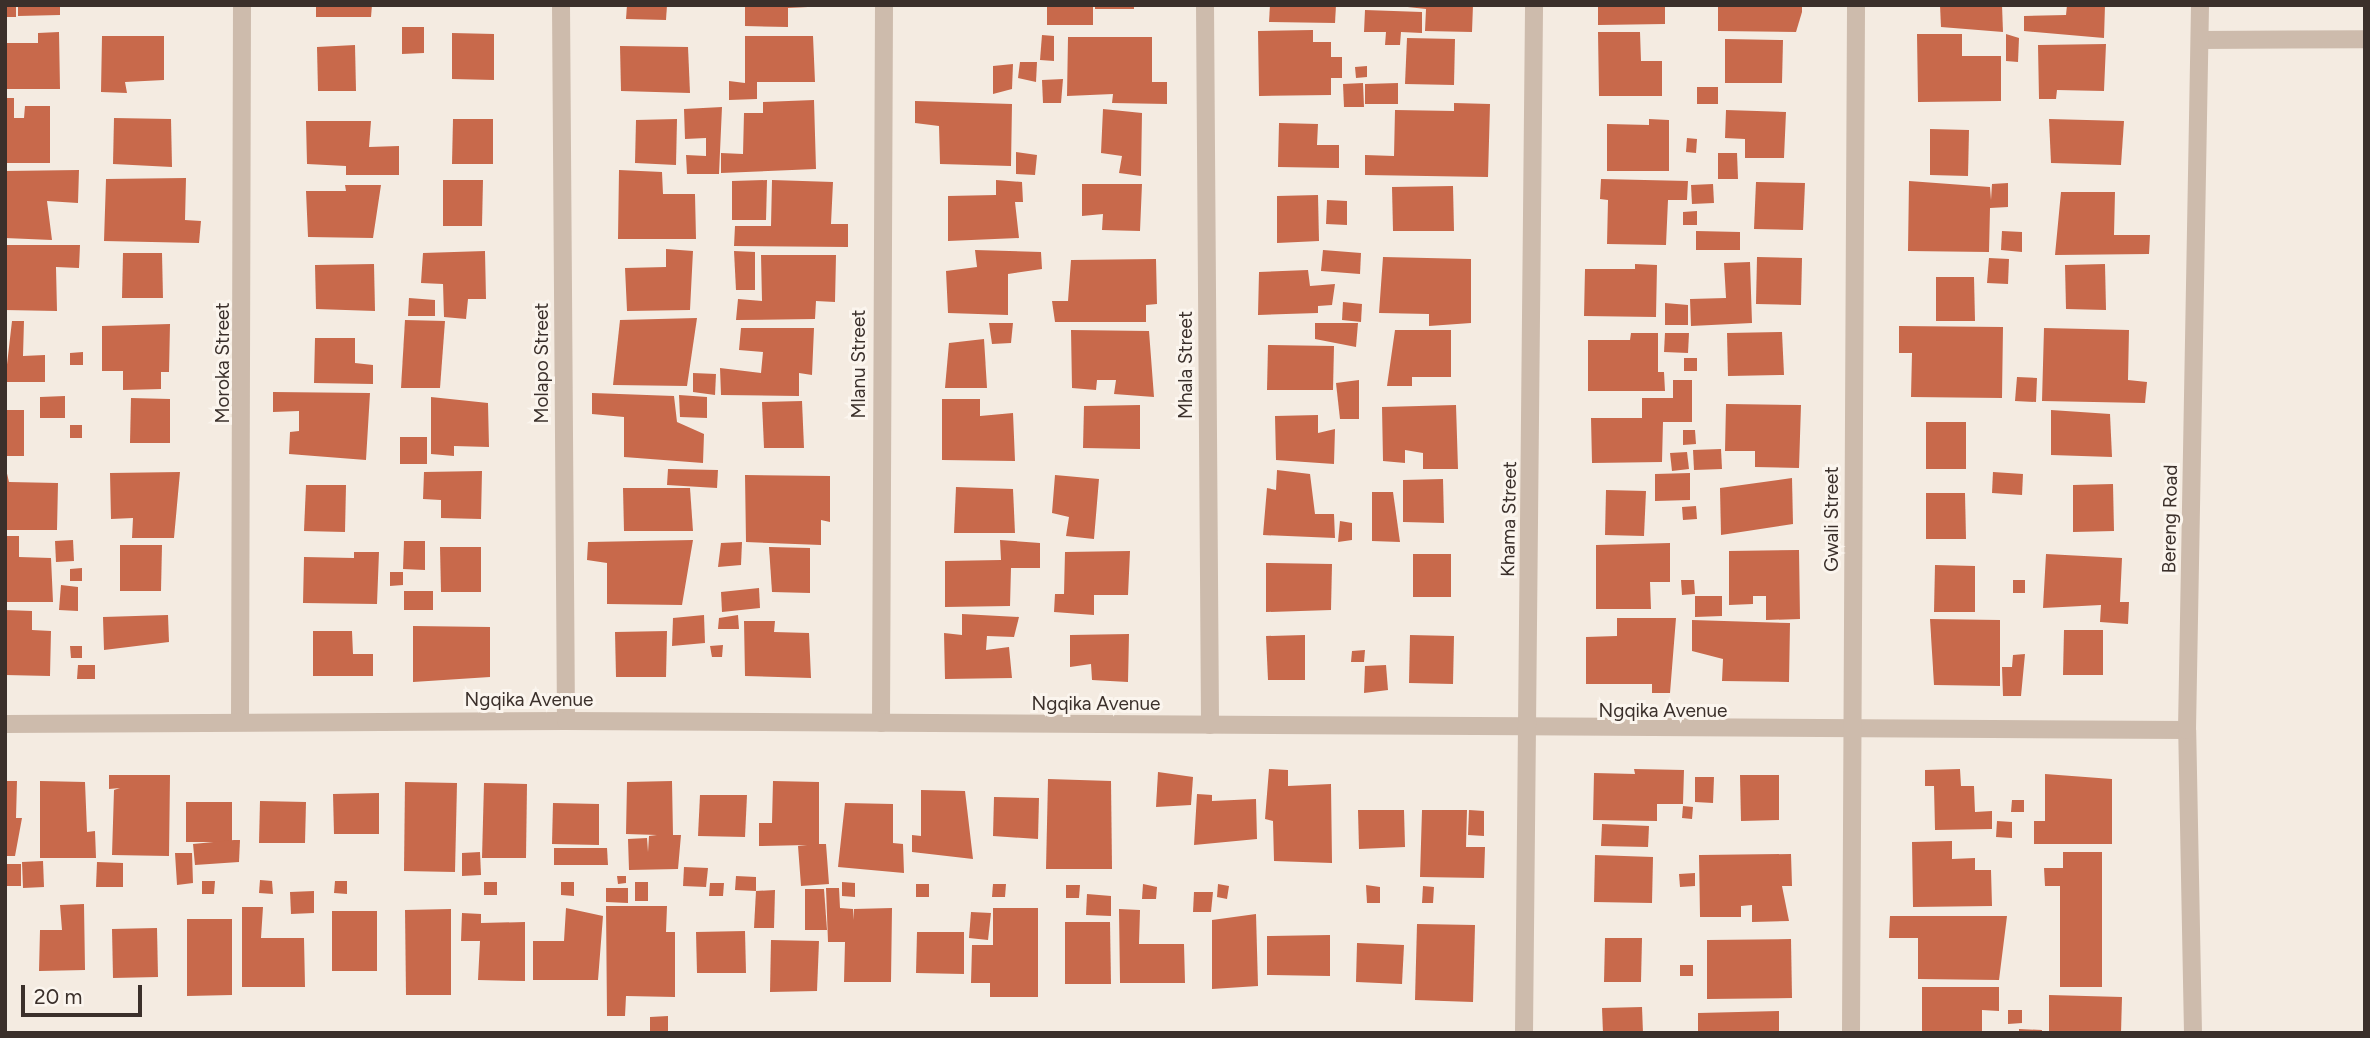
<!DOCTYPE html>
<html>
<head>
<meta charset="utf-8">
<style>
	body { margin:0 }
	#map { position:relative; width:2370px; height:1038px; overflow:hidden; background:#f4ebe1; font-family:Figtree,sans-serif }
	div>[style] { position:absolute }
	.building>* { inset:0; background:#c8694b }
	.minor>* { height:18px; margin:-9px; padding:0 9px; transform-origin:9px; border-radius:9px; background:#cdbbac }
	span { translate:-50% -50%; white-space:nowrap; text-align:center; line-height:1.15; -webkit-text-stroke:6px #fbf5ee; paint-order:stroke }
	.street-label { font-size:19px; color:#3b302b }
	.frame { position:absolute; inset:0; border:7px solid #3b302b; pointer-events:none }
	.scale { position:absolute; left:21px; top:985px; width:121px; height:32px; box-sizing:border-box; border:4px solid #3b302b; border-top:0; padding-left:9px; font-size:21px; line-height:24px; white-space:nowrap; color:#3b302b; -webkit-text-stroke:5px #fbf5ee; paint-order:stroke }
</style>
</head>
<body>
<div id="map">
	<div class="building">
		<div style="clip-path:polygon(5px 5px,16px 5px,16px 17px,5px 17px)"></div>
		<div style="clip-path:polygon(18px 5px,60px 5px,60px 15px,18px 16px)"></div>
		<div style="clip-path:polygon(316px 5px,372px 5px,371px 17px,316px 17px)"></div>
		<div style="clip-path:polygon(627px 5px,667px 5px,666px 20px,626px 19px)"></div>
		<div style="clip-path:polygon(745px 5px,808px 5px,808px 7px,788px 8px,788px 27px,745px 26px)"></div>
		<div style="clip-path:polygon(1047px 5px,1093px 5px,1093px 25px,1047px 25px)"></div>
		<div style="clip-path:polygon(1095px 5px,1134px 5px,1134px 9px,1095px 9px)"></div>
		<div style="clip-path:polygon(1270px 5px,1336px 5px,1335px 23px,1269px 22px)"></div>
		<div style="clip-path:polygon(1389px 5px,1473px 5px,1472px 32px,1425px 31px,1426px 9px)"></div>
		<div style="clip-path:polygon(1598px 5px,1665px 5px,1665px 24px,1598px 25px)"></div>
		<div style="clip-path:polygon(1718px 5px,1802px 5px,1802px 12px,1796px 32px,1718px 31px)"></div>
		<div style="clip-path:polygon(1940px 5px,2002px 5px,2003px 32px,1941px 27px)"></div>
		<div style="clip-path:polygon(2067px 5px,2105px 5px,2104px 38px,2024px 31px,2024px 16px,2066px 15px)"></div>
		<div style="clip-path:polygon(1365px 10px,1422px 12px,1422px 33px,1401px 32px,1400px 45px,1385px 45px,1386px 32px,1364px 32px)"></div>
		<div style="clip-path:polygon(402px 27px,424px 27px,424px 53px,402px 54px)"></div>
		<div style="clip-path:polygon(1313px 30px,1313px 42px,1331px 42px,1331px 57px,1342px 57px,1342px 78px,1331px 78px,1331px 95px,1259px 96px,1258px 31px)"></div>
		<div style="clip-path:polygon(59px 32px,60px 89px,5px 89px,5px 43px,38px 43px,38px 33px)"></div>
		<div style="clip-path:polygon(1598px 32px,1640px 32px,1641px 61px,1662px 61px,1662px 96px,1599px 96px)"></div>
		<div style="clip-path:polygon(452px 33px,494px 34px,494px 80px,452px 79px)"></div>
		<div style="clip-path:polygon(1917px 34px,1962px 34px,1962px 56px,2001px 56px,2001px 101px,1918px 102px)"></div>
		<div style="clip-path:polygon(2006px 34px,2019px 38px,2018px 62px,2006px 61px)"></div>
		<div style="clip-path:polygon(1042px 35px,1054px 36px,1054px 61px,1040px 60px)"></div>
		<div style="clip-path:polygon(102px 36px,164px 36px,164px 80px,125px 82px,127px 93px,101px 92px)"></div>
		<div style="clip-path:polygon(745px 36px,813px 36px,815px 82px,757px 82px,757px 99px,729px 100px,729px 81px,745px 83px)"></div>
		<div style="clip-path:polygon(1068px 37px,1152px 37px,1152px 82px,1167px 82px,1167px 104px,1112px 103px,1113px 94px,1067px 96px)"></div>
		<div style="clip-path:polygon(1407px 38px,1455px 39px,1454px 85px,1405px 84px)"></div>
		<div style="clip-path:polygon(1725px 39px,1783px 40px,1782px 83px,1725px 83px)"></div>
		<div style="clip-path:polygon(2106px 44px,2104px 91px,2057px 90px,2056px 99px,2039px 99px,2038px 45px)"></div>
		<div style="clip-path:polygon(355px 45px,356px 91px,318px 91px,317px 47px)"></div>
		<div style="clip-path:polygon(620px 46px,688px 47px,690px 93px,621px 91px)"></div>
		<div style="clip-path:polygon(1020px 62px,1037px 62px,1036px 82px,1018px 78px)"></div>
		<div style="clip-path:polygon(1013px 64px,1012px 89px,993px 94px,993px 66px)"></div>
		<div style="clip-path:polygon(1367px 66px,1367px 77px,1356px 78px,1355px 67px)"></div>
		<div style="clip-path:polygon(1063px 79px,1061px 103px,1043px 103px,1042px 80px)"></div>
		<div style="clip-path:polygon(1363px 83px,1364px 107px,1344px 107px,1343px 84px)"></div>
		<div style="clip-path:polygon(1398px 83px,1398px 104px,1365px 104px,1365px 84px)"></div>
		<div style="clip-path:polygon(1697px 87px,1718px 87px,1718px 104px,1697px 104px)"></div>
		<div style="clip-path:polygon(5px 98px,14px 98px,14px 118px,24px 118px,25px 106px,50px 106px,50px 163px,5px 163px)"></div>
		<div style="clip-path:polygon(814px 100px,816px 169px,721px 173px,721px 153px,743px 154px,744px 113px,763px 113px,763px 102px)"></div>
		<div style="clip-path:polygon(915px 101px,1012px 104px,1011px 166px,940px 164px,939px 126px,915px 123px)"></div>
		<div style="clip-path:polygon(1454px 103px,1490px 104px,1488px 177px,1365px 175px,1365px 155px,1394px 156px,1395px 110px,1454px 111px)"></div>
		<div style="clip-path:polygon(722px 107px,719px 174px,687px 174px,686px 155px,706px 156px,706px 138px,685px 139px,684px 109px)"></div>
		<div style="clip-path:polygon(1103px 109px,1142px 113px,1141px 176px,1119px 173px,1122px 156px,1101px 153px)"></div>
		<div style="clip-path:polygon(1726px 110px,1786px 112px,1784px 158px,1745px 158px,1745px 139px,1725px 138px)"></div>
		<div style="clip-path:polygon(114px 118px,171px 119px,172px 167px,113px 164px)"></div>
		<div style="clip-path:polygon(453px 119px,493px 119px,493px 164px,452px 164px)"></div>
		<div style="clip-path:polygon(677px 119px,676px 165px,635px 163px,636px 120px)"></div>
		<div style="clip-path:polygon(1649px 119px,1669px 120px,1669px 171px,1607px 171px,1607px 124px,1649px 125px)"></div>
		<div style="clip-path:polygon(2049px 119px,2124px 121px,2121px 165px,2051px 163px)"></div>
		<div style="clip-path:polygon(306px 121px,371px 121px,369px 147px,399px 146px,399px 175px,346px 175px,346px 166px,307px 164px)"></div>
		<div style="clip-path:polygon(1279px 123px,1318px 124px,1317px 145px,1339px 145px,1339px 168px,1278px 167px)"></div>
		<div style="clip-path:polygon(1930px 129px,1969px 130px,1968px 176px,1930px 175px)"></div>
		<div style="clip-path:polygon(1687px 138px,1697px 139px,1696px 153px,1686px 152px)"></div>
		<div style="clip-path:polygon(1016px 152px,1037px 155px,1035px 175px,1016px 174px)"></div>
		<div style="clip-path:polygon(1718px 153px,1737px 153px,1738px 179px,1718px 179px)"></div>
		<div style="clip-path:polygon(79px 170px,78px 203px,47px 201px,52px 240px,5px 238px,5px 171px)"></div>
		<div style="clip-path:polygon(619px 170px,662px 172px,663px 194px,695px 194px,696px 239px,618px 239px)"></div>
		<div style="clip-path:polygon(186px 178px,185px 220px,201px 221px,199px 243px,104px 241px,106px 179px)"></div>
		<div style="clip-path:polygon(1601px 179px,1688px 181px,1687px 200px,1668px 200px,1666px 245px,1607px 244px,1608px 200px,1600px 199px)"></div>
		<div style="clip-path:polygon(443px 180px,483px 180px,482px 226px,443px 226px)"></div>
		<div style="clip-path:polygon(767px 180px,766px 220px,732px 220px,732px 181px)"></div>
		<div style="clip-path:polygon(772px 180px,833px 182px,831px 224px,848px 224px,848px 247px,734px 246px,735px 226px,771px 226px)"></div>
		<div style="clip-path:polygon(996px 180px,1022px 182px,1023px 202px,1015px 202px,1019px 238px,948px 241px,948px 196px,996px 195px)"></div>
		<div style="clip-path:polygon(1909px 181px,1990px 187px,1991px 200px,1992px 184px,2008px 183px,2008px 207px,1990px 208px,1989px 252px,1908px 251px)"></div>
		<div style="clip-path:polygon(1756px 182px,1805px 183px,1803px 230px,1754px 229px)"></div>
		<div style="clip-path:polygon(1082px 184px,1142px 184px,1140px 231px,1102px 230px,1103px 214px,1082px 216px)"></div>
		<div style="clip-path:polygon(1713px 184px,1714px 203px,1692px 204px,1691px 185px)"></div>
		<div style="clip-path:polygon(345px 185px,381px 185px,373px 238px,308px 237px,306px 191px,346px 191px)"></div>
		<div style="clip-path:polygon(1453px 186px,1454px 231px,1393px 231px,1392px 187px)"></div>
		<div style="clip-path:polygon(2061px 192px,2115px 192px,2114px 235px,2150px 235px,2149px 254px,2055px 255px)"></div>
		<div style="clip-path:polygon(1318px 195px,1319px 241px,1277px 243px,1277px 196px)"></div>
		<div style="clip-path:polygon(1327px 200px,1347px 201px,1347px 225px,1326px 224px)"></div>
		<div style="clip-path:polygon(1697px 211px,1697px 225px,1683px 225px,1683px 212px)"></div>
		<div style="clip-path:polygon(1696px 231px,1740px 232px,1740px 250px,1696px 250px)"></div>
		<div style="clip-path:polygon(2002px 231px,2022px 232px,2022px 252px,2001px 250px)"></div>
		<div style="clip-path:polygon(5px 245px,80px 245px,79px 268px,56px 267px,57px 311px,5px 310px)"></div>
		<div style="clip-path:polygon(666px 249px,693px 251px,690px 310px,627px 311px,625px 268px,666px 267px)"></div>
		<div style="clip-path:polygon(975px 250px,1041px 252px,1042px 269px,1008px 274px,1008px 315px,948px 313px,946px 271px,977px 267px)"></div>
		<div style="clip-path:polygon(1323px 250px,1361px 253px,1360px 274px,1321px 271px)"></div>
		<div style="clip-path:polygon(485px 251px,486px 299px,468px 299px,466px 319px,444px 317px,443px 284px,421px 283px,423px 253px)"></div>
		<div style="clip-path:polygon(734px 251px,755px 252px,755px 290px,736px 290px)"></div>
		<div style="clip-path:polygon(123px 253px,162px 253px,163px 298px,122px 298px)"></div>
		<div style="clip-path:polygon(761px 255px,836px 255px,835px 302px,816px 301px,815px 319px,736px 320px,738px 299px,762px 301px)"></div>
		<div style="clip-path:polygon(1383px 257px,1471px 259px,1471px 323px,1429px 326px,1429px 314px,1379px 313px)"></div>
		<div style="clip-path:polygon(1757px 257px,1802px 258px,1801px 305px,1756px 304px)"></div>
		<div style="clip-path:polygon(1989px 258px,2009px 259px,2008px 284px,1987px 283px)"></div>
		<div style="clip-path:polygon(1156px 259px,1157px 304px,1146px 305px,1146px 322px,1055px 322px,1052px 301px,1068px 301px,1071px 260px)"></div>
		<div style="clip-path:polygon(1750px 262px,1752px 323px,1691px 326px,1690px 299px,1726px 298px,1724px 263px)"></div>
		<div style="clip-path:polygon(374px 264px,375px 311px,316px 309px,315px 265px)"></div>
		<div style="clip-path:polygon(1635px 264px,1657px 265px,1656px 317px,1584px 316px,1585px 269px,1635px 269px)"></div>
		<div style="clip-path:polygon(2105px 264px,2106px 310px,2066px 309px,2065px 265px)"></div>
		<div style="clip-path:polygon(1308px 270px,1310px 286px,1335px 284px,1332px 305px,1318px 306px,1318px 313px,1258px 315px,1259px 272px)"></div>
		<div style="clip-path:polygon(1936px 277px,1974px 277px,1975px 321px,1936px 321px)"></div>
		<div style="clip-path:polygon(409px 298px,435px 300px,435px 316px,408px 316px)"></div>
		<div style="clip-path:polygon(1343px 302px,1362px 304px,1361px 322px,1342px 320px)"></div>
		<div style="clip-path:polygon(1665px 303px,1688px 305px,1688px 325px,1665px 325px)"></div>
		<div style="clip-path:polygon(697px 318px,687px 386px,613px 385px,620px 320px)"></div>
		<div style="clip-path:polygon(405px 320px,445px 321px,440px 388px,401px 388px)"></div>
		<div style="clip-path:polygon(12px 321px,24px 321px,23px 356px,45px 355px,45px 382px,5px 382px)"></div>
		<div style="clip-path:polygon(989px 323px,1013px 323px,1011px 343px,992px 344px)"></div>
		<div style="clip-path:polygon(1315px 323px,1358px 323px,1356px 347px,1315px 339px)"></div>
		<div style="clip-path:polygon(170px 324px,169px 372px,161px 372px,161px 389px,123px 390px,123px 371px,102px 371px,102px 326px)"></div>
		<div style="clip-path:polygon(1899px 326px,2003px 327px,2002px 398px,1911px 397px,1912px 353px,1899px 353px)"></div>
		<div style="clip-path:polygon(741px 328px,814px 328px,812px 375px,799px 373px,799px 396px,721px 395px,720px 368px,761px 373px,763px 352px,739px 350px)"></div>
		<div style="clip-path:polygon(2044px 328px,2129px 330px,2128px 380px,2147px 382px,2145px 403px,2042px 401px)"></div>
		<div style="clip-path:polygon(1071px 330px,1149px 331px,1154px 397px,1114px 394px,1116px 380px,1097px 380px,1096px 390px,1072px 388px)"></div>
		<div style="clip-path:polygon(1395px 330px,1451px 330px,1451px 377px,1412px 377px,1412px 386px,1387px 386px)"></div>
		<div style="clip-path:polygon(1782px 332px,1784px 375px,1728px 376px,1727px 333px)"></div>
		<div style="clip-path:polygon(1631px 333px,1658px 333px,1658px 372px,1664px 372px,1665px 391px,1588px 391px,1588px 340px,1630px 340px)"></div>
		<div style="clip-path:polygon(1665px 333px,1689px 333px,1688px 353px,1664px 352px)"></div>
		<div style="clip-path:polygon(315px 338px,355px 338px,355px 363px,373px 365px,373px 384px,314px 383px)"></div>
		<div style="clip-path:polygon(984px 339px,987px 388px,945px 388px,949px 343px)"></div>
		<div style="clip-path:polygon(1268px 345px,1334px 346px,1333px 390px,1267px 390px)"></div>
		<div style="clip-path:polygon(83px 352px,83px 365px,70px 365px,70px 353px)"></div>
		<div style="clip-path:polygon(1684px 358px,1697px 358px,1697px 371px,1684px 371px)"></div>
		<div style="clip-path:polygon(693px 373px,716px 374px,715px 395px,693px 392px)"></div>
		<div style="clip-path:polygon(2017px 377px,2037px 378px,2036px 402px,2015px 401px)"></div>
		<div style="clip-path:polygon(1359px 380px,1359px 419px,1340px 419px,1336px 383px)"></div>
		<div style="clip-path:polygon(1673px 380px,1692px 380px,1692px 422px,1663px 422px,1662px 462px,1592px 463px,1591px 418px,1642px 418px,1642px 398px,1673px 398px)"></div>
		<div style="clip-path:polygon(273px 392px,370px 393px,366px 460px,289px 454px,290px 432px,299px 431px,299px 411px,273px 412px)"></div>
		<div style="clip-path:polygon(592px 393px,674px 396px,677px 422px,704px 434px,703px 463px,624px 457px,624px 417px,592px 414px)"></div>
		<div style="clip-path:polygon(679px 395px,707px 397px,707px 418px,680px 417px)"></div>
		<div style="clip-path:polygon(65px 396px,65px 418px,40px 418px,40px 397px)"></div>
		<div style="clip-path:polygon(431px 397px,488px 403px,489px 447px,454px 446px,454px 456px,431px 454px)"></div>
		<div style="clip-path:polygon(131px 398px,170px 399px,170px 443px,130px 443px)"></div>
		<div style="clip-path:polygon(942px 399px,980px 399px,980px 416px,1013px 413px,1015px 461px,942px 460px)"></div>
		<div style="clip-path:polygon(802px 401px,804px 448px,764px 448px,762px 402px)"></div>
		<div style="clip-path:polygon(1726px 404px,1801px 405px,1799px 468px,1755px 467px,1755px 451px,1725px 451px)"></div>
		<div style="clip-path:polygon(1140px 405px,1140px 449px,1083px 448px,1084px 406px)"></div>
		<div style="clip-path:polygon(1456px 405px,1458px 469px,1423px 469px,1423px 453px,1405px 450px,1405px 463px,1383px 461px,1382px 407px)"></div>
		<div style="clip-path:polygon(5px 410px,24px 410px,24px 456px,5px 456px)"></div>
		<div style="clip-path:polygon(2051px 410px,2110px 414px,2112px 457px,2051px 455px)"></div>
		<div style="clip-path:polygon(1318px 415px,1318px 433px,1335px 429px,1334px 464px,1276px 460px,1275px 416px)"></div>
		<div style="clip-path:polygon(1926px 422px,1966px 422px,1966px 469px,1926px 469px)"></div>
		<div style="clip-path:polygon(70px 425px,82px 425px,82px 438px,70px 438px)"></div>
		<div style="clip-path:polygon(1683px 430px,1695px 430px,1696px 444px,1683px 445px)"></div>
		<div style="clip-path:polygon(400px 437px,427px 437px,427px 464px,400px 464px)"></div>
		<div style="clip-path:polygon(1721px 449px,1722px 469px,1694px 470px,1693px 450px)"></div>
		<div style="clip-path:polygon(1687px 452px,1689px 469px,1672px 471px,1670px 453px)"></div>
		<div style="clip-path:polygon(5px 465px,9px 482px,58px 483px,57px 530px,5px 530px)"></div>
		<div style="clip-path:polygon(668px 469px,718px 470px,717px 488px,667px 485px)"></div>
		<div style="clip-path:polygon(1277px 470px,1310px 474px,1315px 514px,1334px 514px,1335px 538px,1263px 535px,1267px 488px,1276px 490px)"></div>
		<div style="clip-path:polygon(482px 471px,481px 519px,441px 518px,441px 500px,423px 499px,424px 472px)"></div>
		<div style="clip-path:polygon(180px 472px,174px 538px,132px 538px,133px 518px,111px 519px,110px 473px)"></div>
		<div style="clip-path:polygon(1993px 472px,2023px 474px,2022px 495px,1992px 493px)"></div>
		<div style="clip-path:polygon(1690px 473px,1690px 500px,1655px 501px,1655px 474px)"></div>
		<div style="clip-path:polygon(745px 475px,830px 476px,830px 522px,821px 520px,821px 545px,746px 542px)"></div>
		<div style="clip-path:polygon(1055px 475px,1099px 479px,1094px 539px,1066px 536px,1069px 517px,1052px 513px)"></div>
		<div style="clip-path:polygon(1792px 478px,1793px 524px,1721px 535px,1720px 488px)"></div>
		<div style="clip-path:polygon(1443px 479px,1444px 523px,1403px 522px,1403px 480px)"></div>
		<div style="clip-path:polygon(2113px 484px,2114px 531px,2073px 532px,2073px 485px)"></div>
		<div style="clip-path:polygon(306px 485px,346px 485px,345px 532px,304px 531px)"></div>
		<div style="clip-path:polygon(956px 487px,1013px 489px,1015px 533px,954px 533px)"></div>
		<div style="clip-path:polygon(623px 488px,690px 488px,693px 531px,624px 531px)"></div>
		<div style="clip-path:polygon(1606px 490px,1646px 491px,1644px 536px,1605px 535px)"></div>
		<div style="clip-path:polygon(1372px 492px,1393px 492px,1400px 542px,1372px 541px)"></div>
		<div style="clip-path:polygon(1926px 493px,1965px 493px,1966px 539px,1926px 539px)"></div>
		<div style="clip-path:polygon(1696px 506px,1697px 519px,1683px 520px,1682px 507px)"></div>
		<div style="clip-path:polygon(1340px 521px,1352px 523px,1352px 540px,1338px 542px)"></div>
		<div style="clip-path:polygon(5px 536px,19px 536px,19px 557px,51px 558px,53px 602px,5px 602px)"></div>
		<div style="clip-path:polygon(73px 540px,74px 561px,56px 562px,55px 541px)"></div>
		<div style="clip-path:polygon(693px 540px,682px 605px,607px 604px,607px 563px,587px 560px,588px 542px)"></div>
		<div style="clip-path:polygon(1000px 540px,1040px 543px,1040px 568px,1011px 568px,1010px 606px,945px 607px,945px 561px,1001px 560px)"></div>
		<div style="clip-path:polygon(404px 541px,425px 541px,425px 570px,403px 569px)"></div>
		<div style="clip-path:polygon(742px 542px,741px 565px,718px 567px,721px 543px)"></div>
		<div style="clip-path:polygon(1670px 543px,1670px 582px,1650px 582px,1651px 609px,1596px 609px,1596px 545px)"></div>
		<div style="clip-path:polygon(120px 545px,162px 545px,161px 591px,120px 591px)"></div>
		<div style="clip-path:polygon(440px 547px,481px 547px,481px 592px,441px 592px)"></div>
		<div style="clip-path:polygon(769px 547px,810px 548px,810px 593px,772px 592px)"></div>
		<div style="clip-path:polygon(1799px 550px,1800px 619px,1766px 620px,1766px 596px,1753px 596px,1753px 604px,1729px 605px,1729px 551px)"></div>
		<div style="clip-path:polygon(1130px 551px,1128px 595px,1094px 595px,1094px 615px,1054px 612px,1055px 594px,1064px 594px,1065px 552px)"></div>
		<div style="clip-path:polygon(354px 552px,379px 552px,377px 604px,303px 603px,304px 557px,354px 558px)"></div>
		<div style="clip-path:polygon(1413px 554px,1451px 554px,1451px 597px,1413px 597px)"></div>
		<div style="clip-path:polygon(2046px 554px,2122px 558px,2120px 602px,2129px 602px,2128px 624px,2100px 622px,2101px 605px,2043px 608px)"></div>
		<div style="clip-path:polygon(1266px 563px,1332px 564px,1331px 610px,1266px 612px)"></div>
		<div style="clip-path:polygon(1935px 565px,1975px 566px,1975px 612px,1934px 612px)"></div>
		<div style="clip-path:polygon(82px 568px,82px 581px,70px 581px,70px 569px)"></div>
		<div style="clip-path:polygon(390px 572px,403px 572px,403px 585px,390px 586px)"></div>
		<div style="clip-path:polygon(1681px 580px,1694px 580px,1695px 594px,1682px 595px)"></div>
		<div style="clip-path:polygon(2013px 580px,2025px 580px,2025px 593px,2013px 593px)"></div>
		<div style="clip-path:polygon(61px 585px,78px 587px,78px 611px,59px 610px)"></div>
		<div style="clip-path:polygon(759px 588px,760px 608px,722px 612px,721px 592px)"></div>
		<div style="clip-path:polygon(404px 591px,433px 591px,433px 610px,404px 610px)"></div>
		<div style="clip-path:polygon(1695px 596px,1722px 596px,1722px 616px,1695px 617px)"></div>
		<div style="clip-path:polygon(5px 610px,32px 611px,32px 630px,51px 631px,50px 676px,5px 675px)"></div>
		<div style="clip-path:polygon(962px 614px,1019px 617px,1014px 637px,987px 636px,986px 650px,1009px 647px,1012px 678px,945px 679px,944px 633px,962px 635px)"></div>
		<div style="clip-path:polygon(168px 615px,169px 642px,104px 650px,103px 617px)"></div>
		<div style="clip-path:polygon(704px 615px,705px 643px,672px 646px,673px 618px)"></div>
		<div style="clip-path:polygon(738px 615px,739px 629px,718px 629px,719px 618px)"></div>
		<div style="clip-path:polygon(1617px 618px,1676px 618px,1670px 693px,1652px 693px,1652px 684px,1586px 684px,1586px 637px,1617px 636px)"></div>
		<div style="clip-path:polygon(1930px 619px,2000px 620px,2000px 686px,1934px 685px)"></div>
		<div style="clip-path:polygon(1692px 620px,1790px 623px,1789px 682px,1722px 681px,1723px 659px,1692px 651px)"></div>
		<div style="clip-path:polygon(744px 621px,775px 621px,774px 632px,809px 633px,811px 678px,745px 676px)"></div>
		<div style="clip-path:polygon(413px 626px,490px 627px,490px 677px,413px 682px)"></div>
		<div style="clip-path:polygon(2064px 630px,2103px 630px,2103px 675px,2063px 675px)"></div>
		<div style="clip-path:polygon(313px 631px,352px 631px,353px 654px,373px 654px,373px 676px,313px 676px)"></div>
		<div style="clip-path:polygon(667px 631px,666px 677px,616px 677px,615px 632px)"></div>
		<div style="clip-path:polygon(1129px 634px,1128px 682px,1092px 680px,1091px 664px,1070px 667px,1070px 635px)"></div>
		<div style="clip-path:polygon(1305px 635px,1305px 680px,1268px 680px,1266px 636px)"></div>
		<div style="clip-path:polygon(1410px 635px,1454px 636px,1453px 684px,1409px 683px)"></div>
		<div style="clip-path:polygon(723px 645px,722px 657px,712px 657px,710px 646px)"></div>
		<div style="clip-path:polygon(70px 646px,82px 646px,82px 658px,71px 658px)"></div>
		<div style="clip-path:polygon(1365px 650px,1364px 662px,1351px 662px,1352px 651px)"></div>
		<div style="clip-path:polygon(2025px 654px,2021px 696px,2003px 696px,2002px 667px,2012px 667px,2013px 655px)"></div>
		<div style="clip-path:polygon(78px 665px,95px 665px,95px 679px,77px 679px)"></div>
		<div style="clip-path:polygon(1386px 665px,1388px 690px,1364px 693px,1365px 666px)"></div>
		<div style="clip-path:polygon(1269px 769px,1288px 770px,1288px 786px,1331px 784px,1332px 863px,1274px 861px,1273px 821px,1265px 819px)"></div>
		<div style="clip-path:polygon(1634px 769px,1684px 770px,1683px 804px,1657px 804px,1657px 821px,1593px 820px,1594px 773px,1635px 774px)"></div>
		<div style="clip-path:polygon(1960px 769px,1961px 786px,1974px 786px,1975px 812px,1992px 811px,1992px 829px,1935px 830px,1934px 786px,1925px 786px,1925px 770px)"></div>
		<div style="clip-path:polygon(1158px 772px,1193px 777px,1191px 805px,1156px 807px)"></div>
		<div style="clip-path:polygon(2045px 774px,2112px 779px,2112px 844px,2034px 844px,2034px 821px,2045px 821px)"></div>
		<div style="clip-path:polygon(109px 775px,170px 775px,169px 856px,112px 855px,114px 790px,120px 788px,109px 789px)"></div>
		<div style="clip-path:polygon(1740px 775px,1779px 775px,1779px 820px,1741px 821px)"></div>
		<div style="clip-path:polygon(1695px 777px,1714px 777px,1713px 803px,1695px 802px)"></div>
		<div style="clip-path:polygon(1048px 779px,1111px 781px,1112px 869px,1046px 869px)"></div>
		<div style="clip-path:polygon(5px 781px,17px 781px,16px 818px,22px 818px,15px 856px,5px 856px)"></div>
		<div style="clip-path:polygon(40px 781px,85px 782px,87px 832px,95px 831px,96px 858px,40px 858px)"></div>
		<div style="clip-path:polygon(672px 781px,673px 835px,681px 835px,678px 869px,629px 870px,628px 839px,647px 838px,648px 852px,649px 836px,657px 835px,626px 834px,627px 782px)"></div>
		<div style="clip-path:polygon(773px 781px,819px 782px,819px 844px,826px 844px,829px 884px,801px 886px,798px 846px,807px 845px,759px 846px,759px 823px,772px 823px)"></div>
		<div style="clip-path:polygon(405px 782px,457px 783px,455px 872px,404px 871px)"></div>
		<div style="clip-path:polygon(484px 783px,527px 784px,526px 858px,482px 858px)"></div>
		<div style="clip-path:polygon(921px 790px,965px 791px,973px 859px,912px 852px,912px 835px,921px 836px)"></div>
		<div style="clip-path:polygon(379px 793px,379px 834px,334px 834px,333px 794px)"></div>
		<div style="clip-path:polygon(1197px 794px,1212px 795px,1212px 801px,1256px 799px,1257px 839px,1194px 845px)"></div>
		<div style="clip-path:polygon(700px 795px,747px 795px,745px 837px,698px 836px)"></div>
		<div style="clip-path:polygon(994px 797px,1039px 798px,1038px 839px,993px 836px)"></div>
		<div style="clip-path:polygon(2012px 800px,2024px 800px,2024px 812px,2011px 812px)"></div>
		<div style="clip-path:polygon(260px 801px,306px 802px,305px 843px,259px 843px)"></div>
		<div style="clip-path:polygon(186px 802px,232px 802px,232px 842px,186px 842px)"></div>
		<div style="clip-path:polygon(553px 803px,599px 804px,599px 845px,552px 844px)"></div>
		<div style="clip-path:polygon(845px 803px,893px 804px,893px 843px,903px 844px,904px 873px,838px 867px)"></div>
		<div style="clip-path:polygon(1683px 806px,1693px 807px,1692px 819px,1682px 818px)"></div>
		<div style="clip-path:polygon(1358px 810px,1404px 810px,1405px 847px,1359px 849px)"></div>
		<div style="clip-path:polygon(1422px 810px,1467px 810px,1466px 847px,1485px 847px,1484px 878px,1420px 877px)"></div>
		<div style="clip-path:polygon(1469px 810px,1484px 811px,1484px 836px,1468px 835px)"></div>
		<div style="clip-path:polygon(1997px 821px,2012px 822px,2012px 838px,1996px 837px)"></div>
		<div style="clip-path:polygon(1602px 824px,1649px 826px,1648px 847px,1601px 846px)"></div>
		<div style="clip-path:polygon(234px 840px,240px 840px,239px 862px,195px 865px,193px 844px)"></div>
		<div style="clip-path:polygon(1952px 841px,1952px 859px,1975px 858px,1975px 870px,1991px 870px,1992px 906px,1913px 907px,1912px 842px)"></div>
		<div style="clip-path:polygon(554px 848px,607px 848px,608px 865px,554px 865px)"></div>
		<div style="clip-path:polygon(480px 852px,481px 875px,462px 876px,462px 853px)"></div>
		<div style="clip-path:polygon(2063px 852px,2102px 852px,2102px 987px,2060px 987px,2060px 886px,2045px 886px,2044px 868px,2063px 868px)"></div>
		<div style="clip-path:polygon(175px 853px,192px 853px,193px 883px,177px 885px)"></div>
		<div style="clip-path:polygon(1791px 854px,1792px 886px,1782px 886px,1789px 921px,1752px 922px,1752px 905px,1741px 906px,1741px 917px,1700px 917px,1699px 855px)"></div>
		<div style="clip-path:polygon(1595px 855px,1653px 857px,1652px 903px,1594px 902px)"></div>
		<div style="clip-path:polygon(43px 861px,44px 887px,23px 888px,22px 862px)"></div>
		<div style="clip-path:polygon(97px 862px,123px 863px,123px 887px,96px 887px)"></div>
		<div style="clip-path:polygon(5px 864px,21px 864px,21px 886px,5px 886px)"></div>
		<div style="clip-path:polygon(684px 867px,708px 868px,706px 887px,683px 886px)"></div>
		<div style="clip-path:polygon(1695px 873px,1695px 886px,1680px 887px,1679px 874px)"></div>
		<div style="clip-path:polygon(617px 876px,626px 876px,626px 883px,618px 884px)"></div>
		<div style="clip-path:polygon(736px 876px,756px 877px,756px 891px,735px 890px)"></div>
		<div style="clip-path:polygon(260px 880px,272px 881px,273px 894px,259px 893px)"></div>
		<div style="clip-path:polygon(202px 881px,215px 881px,214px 894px,202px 894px)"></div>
		<div style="clip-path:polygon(335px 881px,347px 881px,347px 894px,334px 893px)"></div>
		<div style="clip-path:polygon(484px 882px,497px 882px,497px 895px,484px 895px)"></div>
		<div style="clip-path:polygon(561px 882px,574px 882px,574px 896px,561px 895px)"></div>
		<div style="clip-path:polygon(635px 882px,648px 882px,648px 901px,635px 901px)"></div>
		<div style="clip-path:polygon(842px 882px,855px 883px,855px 897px,842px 896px)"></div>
		<div style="clip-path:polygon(710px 883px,724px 883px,723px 896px,709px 896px)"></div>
		<div style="clip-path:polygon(916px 884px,929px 884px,929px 897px,916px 897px)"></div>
		<div style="clip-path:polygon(993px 884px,1006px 884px,1005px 897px,992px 897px)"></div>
		<div style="clip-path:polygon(1143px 884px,1157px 887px,1156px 899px,1142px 899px)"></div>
		<div style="clip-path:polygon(1218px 884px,1229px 886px,1227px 899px,1217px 897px)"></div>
		<div style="clip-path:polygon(1066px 885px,1080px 885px,1079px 898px,1066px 898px)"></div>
		<div style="clip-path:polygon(1366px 885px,1380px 887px,1380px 903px,1367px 903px)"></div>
		<div style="clip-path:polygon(1423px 886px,1434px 887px,1433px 903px,1422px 903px)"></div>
		<div style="clip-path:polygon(606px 888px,628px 888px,628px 903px,606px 902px)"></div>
		<div style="clip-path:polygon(826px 888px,839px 888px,840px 908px,853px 909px,853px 920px,854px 909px,892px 908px,891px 982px,844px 982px,845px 942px,828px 942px)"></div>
		<div style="clip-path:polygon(805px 889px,824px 889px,827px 930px,805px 930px)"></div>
		<div style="clip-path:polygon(775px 890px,774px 928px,754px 928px,756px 891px)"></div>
		<div style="clip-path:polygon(314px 891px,314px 913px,291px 914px,290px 892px)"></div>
		<div style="clip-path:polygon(1194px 892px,1213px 892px,1211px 912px,1193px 912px)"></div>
		<div style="clip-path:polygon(1087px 894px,1111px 896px,1111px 916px,1086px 915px)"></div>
		<div style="clip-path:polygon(84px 904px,85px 970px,39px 971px,40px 930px,62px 930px,60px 905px)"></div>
		<div style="clip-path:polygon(606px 906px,667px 906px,666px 932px,675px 932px,675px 997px,626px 996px,625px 1016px,607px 1016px)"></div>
		<div style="clip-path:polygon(242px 907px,263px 907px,261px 938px,304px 938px,305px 987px,242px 987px)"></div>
		<div style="clip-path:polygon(566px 908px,603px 916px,598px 980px,533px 980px,533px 941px,564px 941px)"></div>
		<div style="clip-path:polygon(993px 908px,1038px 908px,1038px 997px,990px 997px,990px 983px,971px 983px,972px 945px,993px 945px)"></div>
		<div style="clip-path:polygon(451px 909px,451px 995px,406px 995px,405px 910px)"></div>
		<div style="clip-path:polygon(1119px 909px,1140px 910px,1139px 944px,1184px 944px,1185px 983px,1120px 983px)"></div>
		<div style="clip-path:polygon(332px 911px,377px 911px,377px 971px,332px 971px)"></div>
		<div style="clip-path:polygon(971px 912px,991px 913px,988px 940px,969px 938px)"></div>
		<div style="clip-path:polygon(462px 913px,481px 914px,481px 923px,525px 922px,525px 981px,478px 980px,480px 941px,461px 941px)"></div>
		<div style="clip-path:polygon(1256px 914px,1258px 986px,1212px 989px,1212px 920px)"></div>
		<div style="clip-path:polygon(1890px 916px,2007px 916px,1999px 980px,1918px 979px,1918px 938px,1889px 938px)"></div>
		<div style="clip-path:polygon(187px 919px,232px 919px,232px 995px,187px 996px)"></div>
		<div style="clip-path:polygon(1065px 922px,1110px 922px,1111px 984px,1065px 984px)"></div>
		<div style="clip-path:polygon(1417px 924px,1475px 925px,1473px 1002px,1415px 1000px)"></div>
		<div style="clip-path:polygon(157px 928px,158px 977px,113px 978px,112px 929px)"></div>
		<div style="clip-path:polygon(745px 931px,746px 973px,697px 973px,696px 932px)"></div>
		<div style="clip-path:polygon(917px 932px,964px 932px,964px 974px,916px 973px)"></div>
		<div style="clip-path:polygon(1330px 935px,1330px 976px,1267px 975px,1267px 936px)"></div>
		<div style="clip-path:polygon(1605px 938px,1642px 938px,1641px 982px,1604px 982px)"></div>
		<div style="clip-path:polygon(1791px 939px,1792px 998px,1707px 999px,1707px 940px)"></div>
		<div style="clip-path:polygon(771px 940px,819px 941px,817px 991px,770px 992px)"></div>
		<div style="clip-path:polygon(1357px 943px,1404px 945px,1402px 984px,1356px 982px)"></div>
		<div style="clip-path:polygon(1680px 965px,1693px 965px,1693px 976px,1680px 976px)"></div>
		<div style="clip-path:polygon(1922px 987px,1999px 987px,1999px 1011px,1982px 1010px,1982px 1033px,1922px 1033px)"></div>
		<div style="clip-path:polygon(2049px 995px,2122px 997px,2121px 1033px,2049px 1033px)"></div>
		<div style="clip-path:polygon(1642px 1007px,1643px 1033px,1603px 1033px,1602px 1008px)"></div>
		<div style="clip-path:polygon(2008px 1010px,2022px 1010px,2022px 1023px,2008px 1024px)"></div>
		<div style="clip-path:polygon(1779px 1011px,1779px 1033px,1698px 1033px,1698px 1013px)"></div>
		<div style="clip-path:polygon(668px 1016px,668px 1033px,650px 1033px,650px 1017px)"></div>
		<div style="clip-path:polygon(2019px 1029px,2042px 1030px,2042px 1033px,2019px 1033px)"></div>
	</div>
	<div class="minor">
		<div style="left:561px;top:5px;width:716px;rotate:89.6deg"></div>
		<div style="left:1205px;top:5px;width:720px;rotate:89.6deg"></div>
		<div style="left:2200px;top:40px;width:165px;rotate:-0.3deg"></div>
		<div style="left:240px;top:720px;width:715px;rotate:-89.84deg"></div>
		<div style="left:881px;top:723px;width:718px;rotate:-89.76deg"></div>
		<div style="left:5px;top:724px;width:561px;rotate:-0.31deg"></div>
		<div style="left:566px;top:721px;width:1621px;rotate:0.32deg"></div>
		<div style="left:1524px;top:1033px;width:1028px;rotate:-89.44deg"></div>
		<div style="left:1851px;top:1033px;width:1028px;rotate:-89.72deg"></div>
		<div style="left:2193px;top:1033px;width:303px;rotate:-91.1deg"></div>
		<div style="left:2187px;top:730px;width:725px;rotate:-88.97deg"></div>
	</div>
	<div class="street-label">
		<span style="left:223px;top:363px;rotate:-90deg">Moroka Street</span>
		<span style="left:542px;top:363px;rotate:-90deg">Molapo Street</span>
		<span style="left:859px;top:364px;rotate:-90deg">Mlanu Street</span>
		<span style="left:1186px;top:365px;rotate:-90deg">Mhala Street</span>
		<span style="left:1509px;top:519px;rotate:-89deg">Khama Street</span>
		<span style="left:1832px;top:519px;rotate:-90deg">Gwali Street</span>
		<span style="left:2170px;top:519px;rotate:-89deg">Bereng Road</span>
		<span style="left:529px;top:700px">Ngqika Avenue</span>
		<span style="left:1096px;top:704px">Ngqika Avenue</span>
		<span style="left:1663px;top:711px">Ngqika Avenue</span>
	</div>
	<div class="frame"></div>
	<div class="scale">20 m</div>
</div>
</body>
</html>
